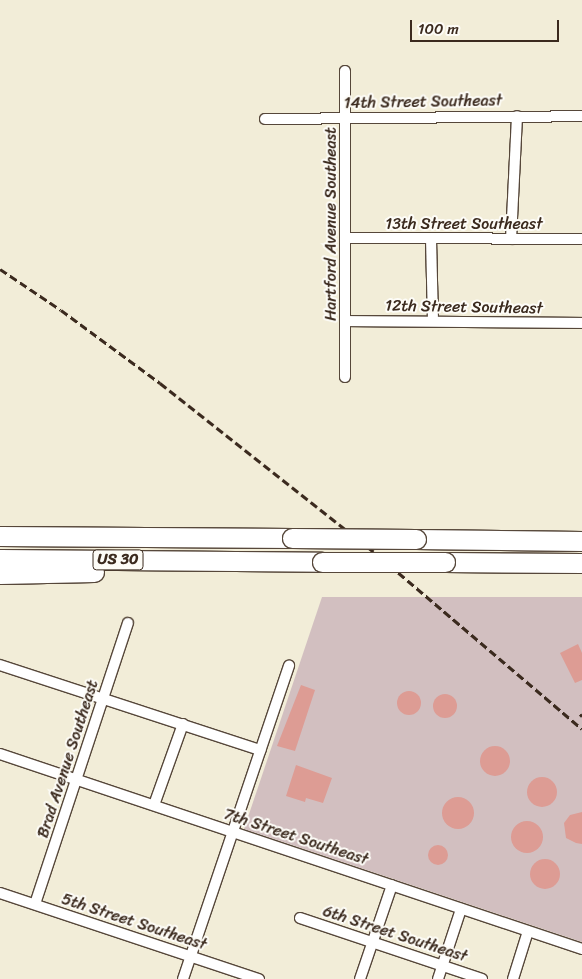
<!DOCTYPE html>
<html>
<head>
<meta charset="utf-8">
<style>
	body { margin:0 }
	#map { position:relative; width:582px; height:979px; overflow:hidden; background:#f2edd8; font-family:Sriracha,sans-serif }
	div>[style] { position:absolute }
	.industrial>* { inset:0; background:#d2bfc0 }
	.building>* { inset:0; background:#dd9c94 }
	.round { border-radius:50% }
	.roads { filter:drop-shadow(1px 0 #56473a) drop-shadow(-1px 0 #56473a) drop-shadow(0 1px #56473a) drop-shadow(0 -1px #56473a) }
	.street>* { height:10px; margin:-5px; padding:0 5px; transform-origin:5px; border-radius:5px; background:#fff }
	.highway>* { height:19px; margin:-9.5px; padding:0 9.5px; transform-origin:9.5px; border-radius:9.5px; background:#fff }
	.rail>* { height:3px; margin-top:-1.5px; transform-origin:0; background:repeating-linear-gradient(90deg,#3b2a1e 0 8px,transparent 0 12px) }
	.bridges { filter:drop-shadow(1px 0 #56473a) drop-shadow(-1px 0 #56473a) drop-shadow(0 1px #56473a) drop-shadow(0 -1px #56473a) }
	.highway-bridge>* { height:19px; margin:-9.5px; padding:0 9.5px; transform-origin:9.5px; border-radius:9.5px; background:#fff }
	span { translate:-50% -50%; white-space:nowrap; text-align:center; line-height:1.15; -webkit-text-stroke:4px #fdfcf7; paint-order:stroke }
	.shield-label span { padding:1px 4px; background:#fdfcf7; border:1px solid; border-radius:4px; -webkit-text-stroke-width:0 }
	.shield-label { font-size:15px; color:#3b2a1e; font-weight:700 }
	.street-label { font-size:16px; color:#3b2a1e }
	.scale { position:absolute; left:410px; top:20px; width:149px; height:22px; box-sizing:border-box; border:2px solid #3b2a1e; border-top:0; padding-left:6px; font-size:15px; line-height:18px; white-space:nowrap; color:#3b2a1e; -webkit-text-stroke:4px #fdfcf7; paint-order:stroke }
</style>
</head>
<body>
<div id="map">
	<div class="industrial">
		<div style="clip-path:polygon(322px 597px,582px 597px,582px 942px,244px 829px)"></div>
	</div>
	<div class="building">
		<div style="clip-path:polygon(578px 644px,582px 653px,582px 680px,575px 683px,560px 653px)"></div>
		<div style="clip-path:polygon(301px 685px,315px 690px,295px 751px,277px 746px)"></div>
		<div class="round" style="left:397px;top:691px;width:24px;height:24px"></div>
		<div class="round" style="left:433px;top:694px;width:24px;height:24px"></div>
		<div class="round" style="left:480px;top:746px;width:30px;height:30px"></div>
		<div style="clip-path:polygon(296px 765px,332px 778px,323px 803px,306px 798px,305px 802px,286px 796px)"></div>
		<div class="round" style="left:527px;top:777px;width:30px;height:30px"></div>
		<div class="round" style="left:442px;top:797px;width:32px;height:32px"></div>
		<div style="clip-path:polygon(582px 812px,582px 844px,576px 843px,566px 838px,564px 823px,570px 815px)"></div>
		<div class="round" style="left:511px;top:821px;width:32px;height:32px"></div>
		<div class="round" style="left:428px;top:845px;width:20px;height:20px"></div>
		<div class="round" style="left:530px;top:859px;width:30px;height:30px"></div>
	</div>
	<div class="roads">
		<div class="street">
			<div style="left:265px;top:119px;width:317px;rotate:-0.5deg"></div>
			<div style="left:346px;top:238px;width:236px;rotate:0.2deg"></div>
			<div style="left:431px;top:239px;width:82px;rotate:88.6deg"></div>
			<div style="left:511px;top:239px;width:123px;rotate:-87.2deg"></div>
			<div style="left:346px;top:321px;width:236px;rotate:0.5deg"></div>
			<div style="left:345px;top:377px;width:306px;rotate:-90deg"></div>
			<div style="left:0;top:665px;width:274px;rotate:18.1deg"></div>
			<div style="left:0;top:754px;width:614px;rotate:18.52deg"></div>
			<div style="left:154px;top:805px;width:86px;rotate:-70.3deg"></div>
			<div style="left:0;top:893px;width:273px;rotate:18.4deg"></div>
			<div style="left:35px;top:904px;width:296px;rotate:-71.7deg"></div>
			<div style="left:300px;top:918px;width:192px;rotate:18.5deg"></div>
			<div style="left:183px;top:979px;width:331px;rotate:-71.3deg"></div>
			<div style="left:360px;top:979px;width:99px;rotate:-71.2deg"></div>
			<div style="left:438px;top:979px;width:74px;rotate:-71.8deg"></div>
			<div style="left:513px;top:979px;width:50px;rotate:-72.6deg"></div>
		</div>
		<div class="highway">
			<div style="left:0;top:536px;width:292px;rotate:0.4deg"></div>
			<div style="left:416px;top:539px;width:166px;rotate:0.7deg"></div>
			<div style="left:0;top:559px;width:322px;rotate:0.5deg"></div>
			<div style="left:445px;top:562px;width:137px;rotate:0.4deg"></div>
			<div style="left:0;top:574px;width:94px;rotate:-1.2deg"></div>
		</div>
	</div>
	<div class="rail">
		<div style="left:0;top:269px;width:73px;rotate:33.9deg"></div>
		<div style="left:61px;top:310px;width:123px;rotate:36.4deg"></div>
		<div style="left:160px;top:383px;width:280px;rotate:38.3deg"></div>
		<div style="left:380px;top:557px;width:265px;rotate:40.4deg"></div>
		<div style="left:580px;top:714px;width:3px;rotate:45deg"></div>
	</div>
	<div class="bridges">
		<div class="highway-bridge">
			<div style="left:292px;top:538px;width:124px;rotate:0.5deg"></div>
			<div style="left:322px;top:562px;width:123px"></div>
		</div>
	</div>
	<div class="shield-label">
		<span style="left:118px;top:560px">US 30</span>
	</div>
	<div class="street-label">
		<span style="left:423px;top:102px;rotate:-1deg">14th Street Southeast</span>
		<span style="left:331px;top:224px;rotate:-90deg">Hartford Avenue Southeast</span>
		<span style="left:464px;top:224px">13th Street Southeast</span>
		<span style="left:464px;top:307px;rotate:1deg">12th Street Southeast</span>
		<span style="left:68px;top:759px;rotate:-72deg">Brad Avenue Southeast</span>
		<span style="left:296px;top:837px;rotate:18deg">7th Street Southeast</span>
		<span style="left:134px;top:922px;rotate:18deg">5th Street Southeast</span>
		<span style="left:395px;top:934px;rotate:18deg">6th Street Southeast</span>
	</div>
	<div class="scale">100 m</div>
</div>
</body>
</html>
